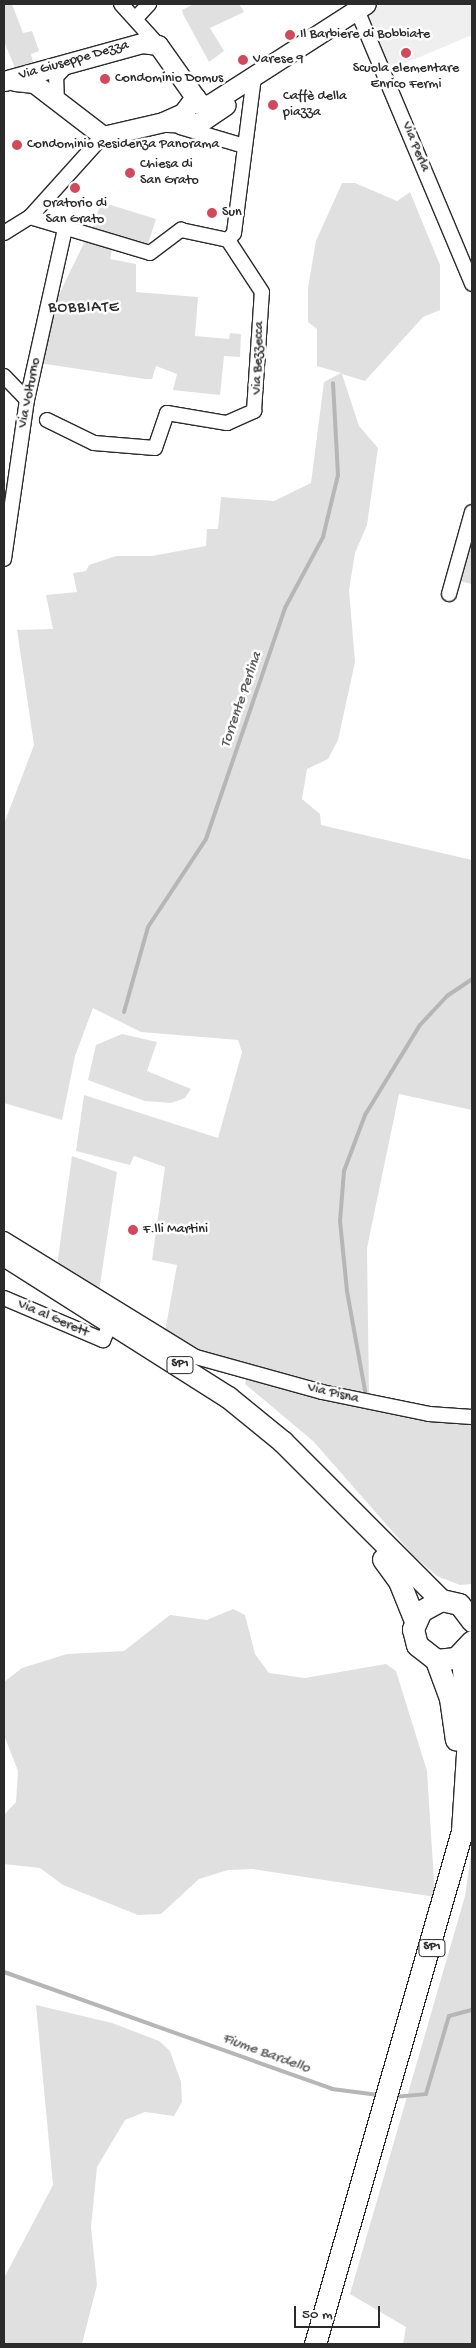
<!DOCTYPE html>
<html>
<head>
<meta charset="utf-8">
<style>
	body { margin:0 }
	#map { position:relative; width:476px; height:2348px; overflow:hidden; background:#fff; font-family:"Gochi Hand",sans-serif }
	div>[style] { position:absolute }
	.built>* { inset:0; background:#efefef }
	.green>* { inset:0; background:#e0e0e0 }
	.stream>* { height:4px; margin:-2px; padding:0 2px; transform-origin:2px; border-radius:2px; background:#b6b6b6 }
	.roads { filter:drop-shadow(1px 0 #2b2b2b) drop-shadow(-1px 0 #2b2b2b) drop-shadow(0 1px #2b2b2b) drop-shadow(0 -1px #2b2b2b) }
	.street>* { height:14px; margin:-7px; padding:0 7px; transform-origin:7px; border-radius:7px; background:#fff }
	.secondary>* { height:19px; margin:-9.5px; padding:0 9.5px; transform-origin:9.5px; border-radius:9.5px; background:#fff }
	.primary>* { height:21px; margin:-10.5px; padding:0 10.5px; transform-origin:10.5px; border-radius:10.5px; background:#fff }
	.dots>* { width:14px; height:14px; translate:-50% -50%; box-sizing:border-box; border:2px solid #fff; border-radius:50% }
	span { translate:-50% -50%; white-space:nowrap; text-align:center; line-height:1.15; -webkit-text-stroke:5px #fff; paint-order:stroke }
	.shield-label span { padding:1px 4px; background:#fff; border:1px solid; border-radius:4px; -webkit-text-stroke-width:0 }
	.shield-label { font-size:12px; color:#2b2b2b; font-weight:700 }
	.poi-label { font-size:14px; color:#2b2b2b }
	.left { translate:0 -50%; text-align:left }
	.street-label { font-size:14px; color:#2b2b2b }
	.water-label { font-size:15px; color:#5c5c5c; font-style:italic }
	.quarter-label { font-size:16px; color:#2b2b2b; letter-spacing:1px }
	.frame { position:absolute; inset:0; border:5px solid #2b2b2b; pointer-events:none }
	.scale { position:absolute; left:294px; top:2306px; width:86px; height:22px; box-sizing:border-box; border:2px solid #2b2b2b; border-top:0; padding-left:6px; font-size:15px; line-height:18px; white-space:nowrap; color:#2b2b2b; -webkit-text-stroke:4px #fff; paint-order:stroke }
</style>
</head>
<body>
<div id="map">
	<div class="built">
		<div style="clip-path:polygon(384px 4px,471px 4px,472px 35px,389px 70px,365px 13px)"></div>
	</div>
	<div class="green">
		<div style="clip-path:polygon(4px 4px,12px 4px,23px 33px,32px 31px,39px 51px,31px 54px,33px 62px,15px 68px,4px 41px)"></div>
		<div style="clip-path:polygon(194px 4px,239px 4px,244px 12px,210px 28px,224px 51px,209px 62px,183px 14px,182px 10px)"></div>
		<div style="clip-path:polygon(342px 183px,355px 183px,397px 201px,410px 192px,440px 265px,440px 310px,423px 317px,365px 381px,342px 374px,359px 426px,378px 448px,367px 525px,355px 553px,349px 590px,355px 662px,338px 740px,328px 759px,307px 769px,302px 799px,320px 814px,321px 825px,472px 860px,472px 1110px,399px 1094px,367px 1248px,369px 1396px,203px 1352px,165px 1332px,177px 1265px,152px 1260px,165px 1167px,134px 1156px,130px 1165px,76px 1151px,84px 1095px,218px 1138px,242px 1052px,238px 1040px,141px 1032px,93px 1008px,75px 1056px,62px 1120px,4px 1103px,4px 824px,34px 745px,17px 630px,53px 629px,46px 595px,77px 592px,73px 573px,86px 571px,89px 565px,116px 556px,152px 556px,206px 546px,207px 529px,218px 529px,221px 497px,274px 501px,311px 483px,324px 382px,341px 373px,317px 366px,317px 329px,308px 322px,308px 288px,316px 241px)"></div>
		<div style="clip-path:polygon(101px 202px,156px 219px,147px 247px,92px 230px)"></div>
		<div style="clip-path:polygon(85px 241px,112px 250px,110px 259px,136px 264px,136px 292px,198px 297px,195px 336px,229px 339px,230px 333px,241px 334px,240px 357px,224px 356px,220px 395px,173px 390px,177px 374px,156px 366px,152px 379px,145px 379px,39px 363px,48px 317px)"></div>
		<div style="clip-path:polygon(472px 536px,472px 584px,459px 581px)"></div>
		<div style="clip-path:polygon(122px 1034px,157px 1042px,147px 1071px,191px 1089px,185px 1098px,171px 1103px,145px 1101px,88px 1080px,96px 1045px)"></div>
		<div style="clip-path:polygon(72px 1156px,117px 1172px,99px 1291px,57px 1266px)"></div>
		<div style="clip-path:polygon(247px 1377px,442px 1423px,472px 1425px,472px 1584px,460px 1585px,437px 1576px,414px 1556px,313px 1441px,245px 1384px)"></div>
		<div style="clip-path:polygon(233px 1609px,245px 1615px,255px 1654px,269px 1673px,305px 1678px,386px 1664px,396px 1671px,427px 1771px,435px 1897px,253px 1869px,228px 1870px,199px 1879px,161px 1914px,138px 1915px,63px 1885px,40px 1868px,4px 1864px,4px 1815px,16px 1802px,18px 1771px,4px 1735px,4px 1682px,22px 1668px,67px 1654px,124px 1651px,170px 1615px,207px 1620px)"></div>
		<div style="clip-path:polygon(472px 1847px,472px 2344px,403px 2344px,406px 2327px,350px 2294px,465px 1896px)"></div>
		<div style="clip-path:polygon(36px 2005px,112px 2023px,159px 2041px,170px 2051px,181px 2082px,182px 2102px,174px 2116px,145px 2112px,125px 2120px,97px 2167px,91px 2227px,97px 2285px,82px 2344px,4px 2344px,4px 2278px,53px 2185px)"></div>
	</div>
	<div class="stream">
		<div style="left:124px;top:1012px;width:88px;rotate:-74.2deg"></div>
		<div style="left:148px;top:927px;width:105px;rotate:-56.6deg"></div>
		<div style="left:206px;top:839px;width:244px;rotate:-71.1deg"></div>
		<div style="left:285px;top:608px;width:81px;rotate:-61.8deg"></div>
		<div style="left:323px;top:537px;width:64px;rotate:-76.4deg"></div>
		<div style="left:338px;top:475px;width:92px;rotate:-93.1deg"></div>
		<div style="left:366px;top:1396px;width:107px;rotate:-100.3deg"></div>
		<div style="left:347px;top:1291px;width:70px;rotate:-95.7deg"></div>
		<div style="left:340px;top:1221px;width:50px;rotate:-85.4deg"></div>
		<div style="left:344px;top:1171px;width:60px;rotate:-69.4deg"></div>
		<div style="left:365px;top:1115px;width:105px;rotate:-58.6deg"></div>
		<div style="left:420px;top:1025px;width:40px;rotate:-47deg"></div>
		<div style="left:447px;top:996px;width:30px;rotate:-34deg"></div>
		<div style="left:4px;top:1972px;width:348px;rotate:19.6deg"></div>
		<div style="left:332px;top:2089px;width:47px;rotate:7.3deg"></div>
		<div style="left:393px;top:2097px;width:33px;rotate:-5deg"></div>
		<div style="left:426px;top:2094px;width:81px;rotate:-73.6deg"></div>
		<div style="left:449px;top:2016px;width:24px;rotate:-15deg"></div>
	</div>
	<div class="roads">
		<div class="street">
			<div style="left:121px;top:4px;width:55px;rotate:47.9deg"></div>
			<div style="left:357px;top:10px;width:297px;rotate:67.2deg"></div>
			<div style="left:137px;top:17px;width:18px;rotate:-47deg"></div>
			<div style="left:57px;top:103px;width:26px;rotate:-92deg"></div>
			<div style="left:56px;top:77px;width:18px;rotate:-47deg"></div>
			<div style="left:180px;top:127px;width:67px;rotate:16.5deg"></div>
			<div style="left:30px;top:217px;width:109px;rotate:-48deg"></div>
			<div style="left:4px;top:233px;width:31px;rotate:-32deg"></div>
			<div style="left:30px;top:217px;width:125px;rotate:16.7deg"></div>
			<div style="left:150px;top:253px;width:39px;rotate:-37deg"></div>
			<div style="left:181px;top:230px;width:48px;rotate:12deg"></div>
			<div style="left:228px;top:240px;width:9px;rotate:-49deg"></div>
			<div style="left:234px;top:233px;width:158px;rotate:-82.7deg"></div>
			<div style="left:4px;top:376px;width:33px;rotate:46deg"></div>
			<div style="left:47px;top:420px;width:52px;rotate:26.1deg"></div>
			<div style="left:94px;top:443px;width:61px;rotate:4.7deg"></div>
			<div style="left:155px;top:448px;width:37px;rotate:-71deg"></div>
			<div style="left:167px;top:413px;width:61px;rotate:9.5deg"></div>
			<div style="left:227px;top:423px;width:30px;rotate:-24deg"></div>
			<div style="left:254px;top:411px;width:119px;rotate:-86.2deg"></div>
			<div style="left:262px;top:292px;width:62px;rotate:-123.2deg"></div>
			<div style="left:4px;top:559px;width:161px;rotate:-81.8deg"></div>
			<div style="left:27px;top:400px;width:176px;rotate:-77.5deg"></div>
			<div style="left:449px;top:594px;width:85px;rotate:-74.3deg"></div>
			<div style="left:4px;top:1239px;width:225px;rotate:31.6deg"></div>
			<div style="left:196px;top:1357px;width:131px;rotate:15.5deg"></div>
			<div style="left:322px;top:1392px;width:109px;rotate:11.6deg"></div>
			<div style="left:429px;top:1414px;width:43px;rotate:4deg"></div>
			<div style="left:4px;top:1298px;width:108px;rotate:23deg"></div>
			<div style="left:103px;top:1340px;width:21px;rotate:-65deg"></div>
		</div>
		<div class="secondary">
			<div style="left:4px;top:81px;width:143px;rotate:-15.4deg"></div>
			<div style="left:142px;top:43px;width:16px;rotate:7deg"></div>
			<div style="left:158px;top:45px;width:64px;rotate:54.6deg"></div>
			<div style="left:195px;top:97px;width:11px;rotate:52deg"></div>
			<div style="left:202px;top:106px;width:8px;rotate:-14deg"></div>
			<div style="left:210px;top:104px;width:185px;rotate:-32.7deg"></div>
			<div style="left:15px;top:81px;width:19px;rotate:6deg"></div>
			<div style="left:34px;top:83px;width:87px;rotate:37.5deg"></div>
			<div style="left:103px;top:136px;width:62px;rotate:-13.1deg"></div>
			<div style="left:163px;top:122px;width:22px;rotate:-24deg"></div>
			<div style="left:183px;top:113px;width:20px;rotate:-53deg"></div>
			<div style="left:167px;top:122px;width:32px;rotate:2deg"></div>
			<div style="left:199px;top:123px;width:32px;rotate:-34deg"></div>
		</div>
		<div class="primary">
			<div style="left:4px;top:1255px;width:265px;rotate:32.4deg"></div>
			<div style="left:228px;top:1397px;width:70px;rotate:39.2deg"></div>
			<div style="left:282px;top:1441px;width:225px;rotate:45deg"></div>
			<div style="left:383px;top:1559px;width:27px;rotate:54deg"></div>
			<div style="left:399px;top:1581px;width:43px;rotate:68.2deg"></div>
			<div style="left:472px;top:1621px;width:21px;rotate:-127deg"></div>
			<div style="left:459px;top:1604px;width:18px;rotate:-167deg"></div>
			<div style="left:441px;top:1600px;width:23px;rotate:151deg"></div>
			<div style="left:421px;top:1611px;width:20px;rotate:114deg"></div>
			<div style="left:413px;top:1629px;width:16px;rotate:76deg"></div>
			<div style="left:417px;top:1645px;width:24px;rotate:38deg"></div>
			<div style="left:436px;top:1660px;width:20px;rotate:-6deg"></div>
			<div style="left:456px;top:1658px;width:23px;rotate:-47deg"></div>
			<div style="left:436px;top:1660px;width:40px;rotate:69.8deg"></div>
			<div style="left:450px;top:1698px;width:42px;rotate:81.9deg"></div>
			<div style="left:315px;top:2344px;width:534px;rotate:-74.01deg"></div>
			<div style="left:462px;top:1831px;width:94px;rotate:-86.3deg"></div>
			<div style="left:468px;top:1737px;width:82px;rotate:-94.2deg"></div>
		</div>
	</div>
	<div class="dots">
		<div style="left:290px;top:35px;background:#d1495b"></div>
		<div style="left:406px;top:53px;background:#d1495b"></div>
		<div style="left:243px;top:60px;background:#d1495b"></div>
		<div style="left:105px;top:79px;background:#d1495b"></div>
		<div style="left:273px;top:105px;background:#d1495b"></div>
		<div style="left:17px;top:145px;background:#d1495b"></div>
		<div style="left:130px;top:173px;background:#d1495b"></div>
		<div style="left:75px;top:188px;background:#d1495b"></div>
		<div style="left:212px;top:213px;background:#d1495b"></div>
		<div style="left:133px;top:1230px;background:#d1495b"></div>
	</div>
	<div class="shield-label">
		<span style="left:180px;top:1365px">SP1</span>
		<span style="left:432px;top:1948px">SP1</span>
	</div>
	<div class="poi-label">
		<span class="left" style="left:300px;top:35px">Il Barbiere di Bobbiate</span>
		<span class="left" style="left:253px;top:60px">Varese 9</span>
		<span style="left:406px;top:77px">Scuola elementare<br>Enrico Fermi</span>
		<span class="left" style="left:115px;top:79px">Condominio Domus</span>
		<span class="left" style="left:283px;top:105px">Caffè della<br>piazza</span>
		<span class="left" style="left:27px;top:145px">Condominio Residenza Panorama</span>
		<span class="left" style="left:140px;top:173px">Chiesa di<br>San Grato</span>
		<span style="left:75px;top:212px">Oratorio di<br>San Grato</span>
		<span class="left" style="left:222px;top:213px">Sun</span>
		<span class="left" style="left:143px;top:1230px">F.lli Martini</span>
	</div>
	<div class="street-label">
		<span style="left:74px;top:61px;rotate:-16deg">Via Giuseppe Dezza</span>
		<span style="left:415px;top:147px;rotate:67deg">Via Perla</span>
		<span style="left:259px;top:358px;rotate:-88deg">Via Bezzecca</span>
		<span style="left:30px;top:393px;rotate:-79deg">Via Volturno</span>
		<span style="left:53px;top:1319px;rotate:23deg">Via al Gerett</span>
		<span style="left:333px;top:1394px;rotate:13deg">Via Pisna</span>
	</div>
	<div class="water-label">
		<span style="left:242px;top:700px;rotate:-71deg">Torrente Perlina</span>
		<span style="left:266px;top:2054px;rotate:20deg">Fiume Bardello</span>
	</div>
	<div class="quarter-label">
		<span style="left:84px;top:309px">BOBBIATE</span>
	</div>
	<div class="frame"></div>
	<div class="scale">50 m</div>
</div>
</body>
</html>
